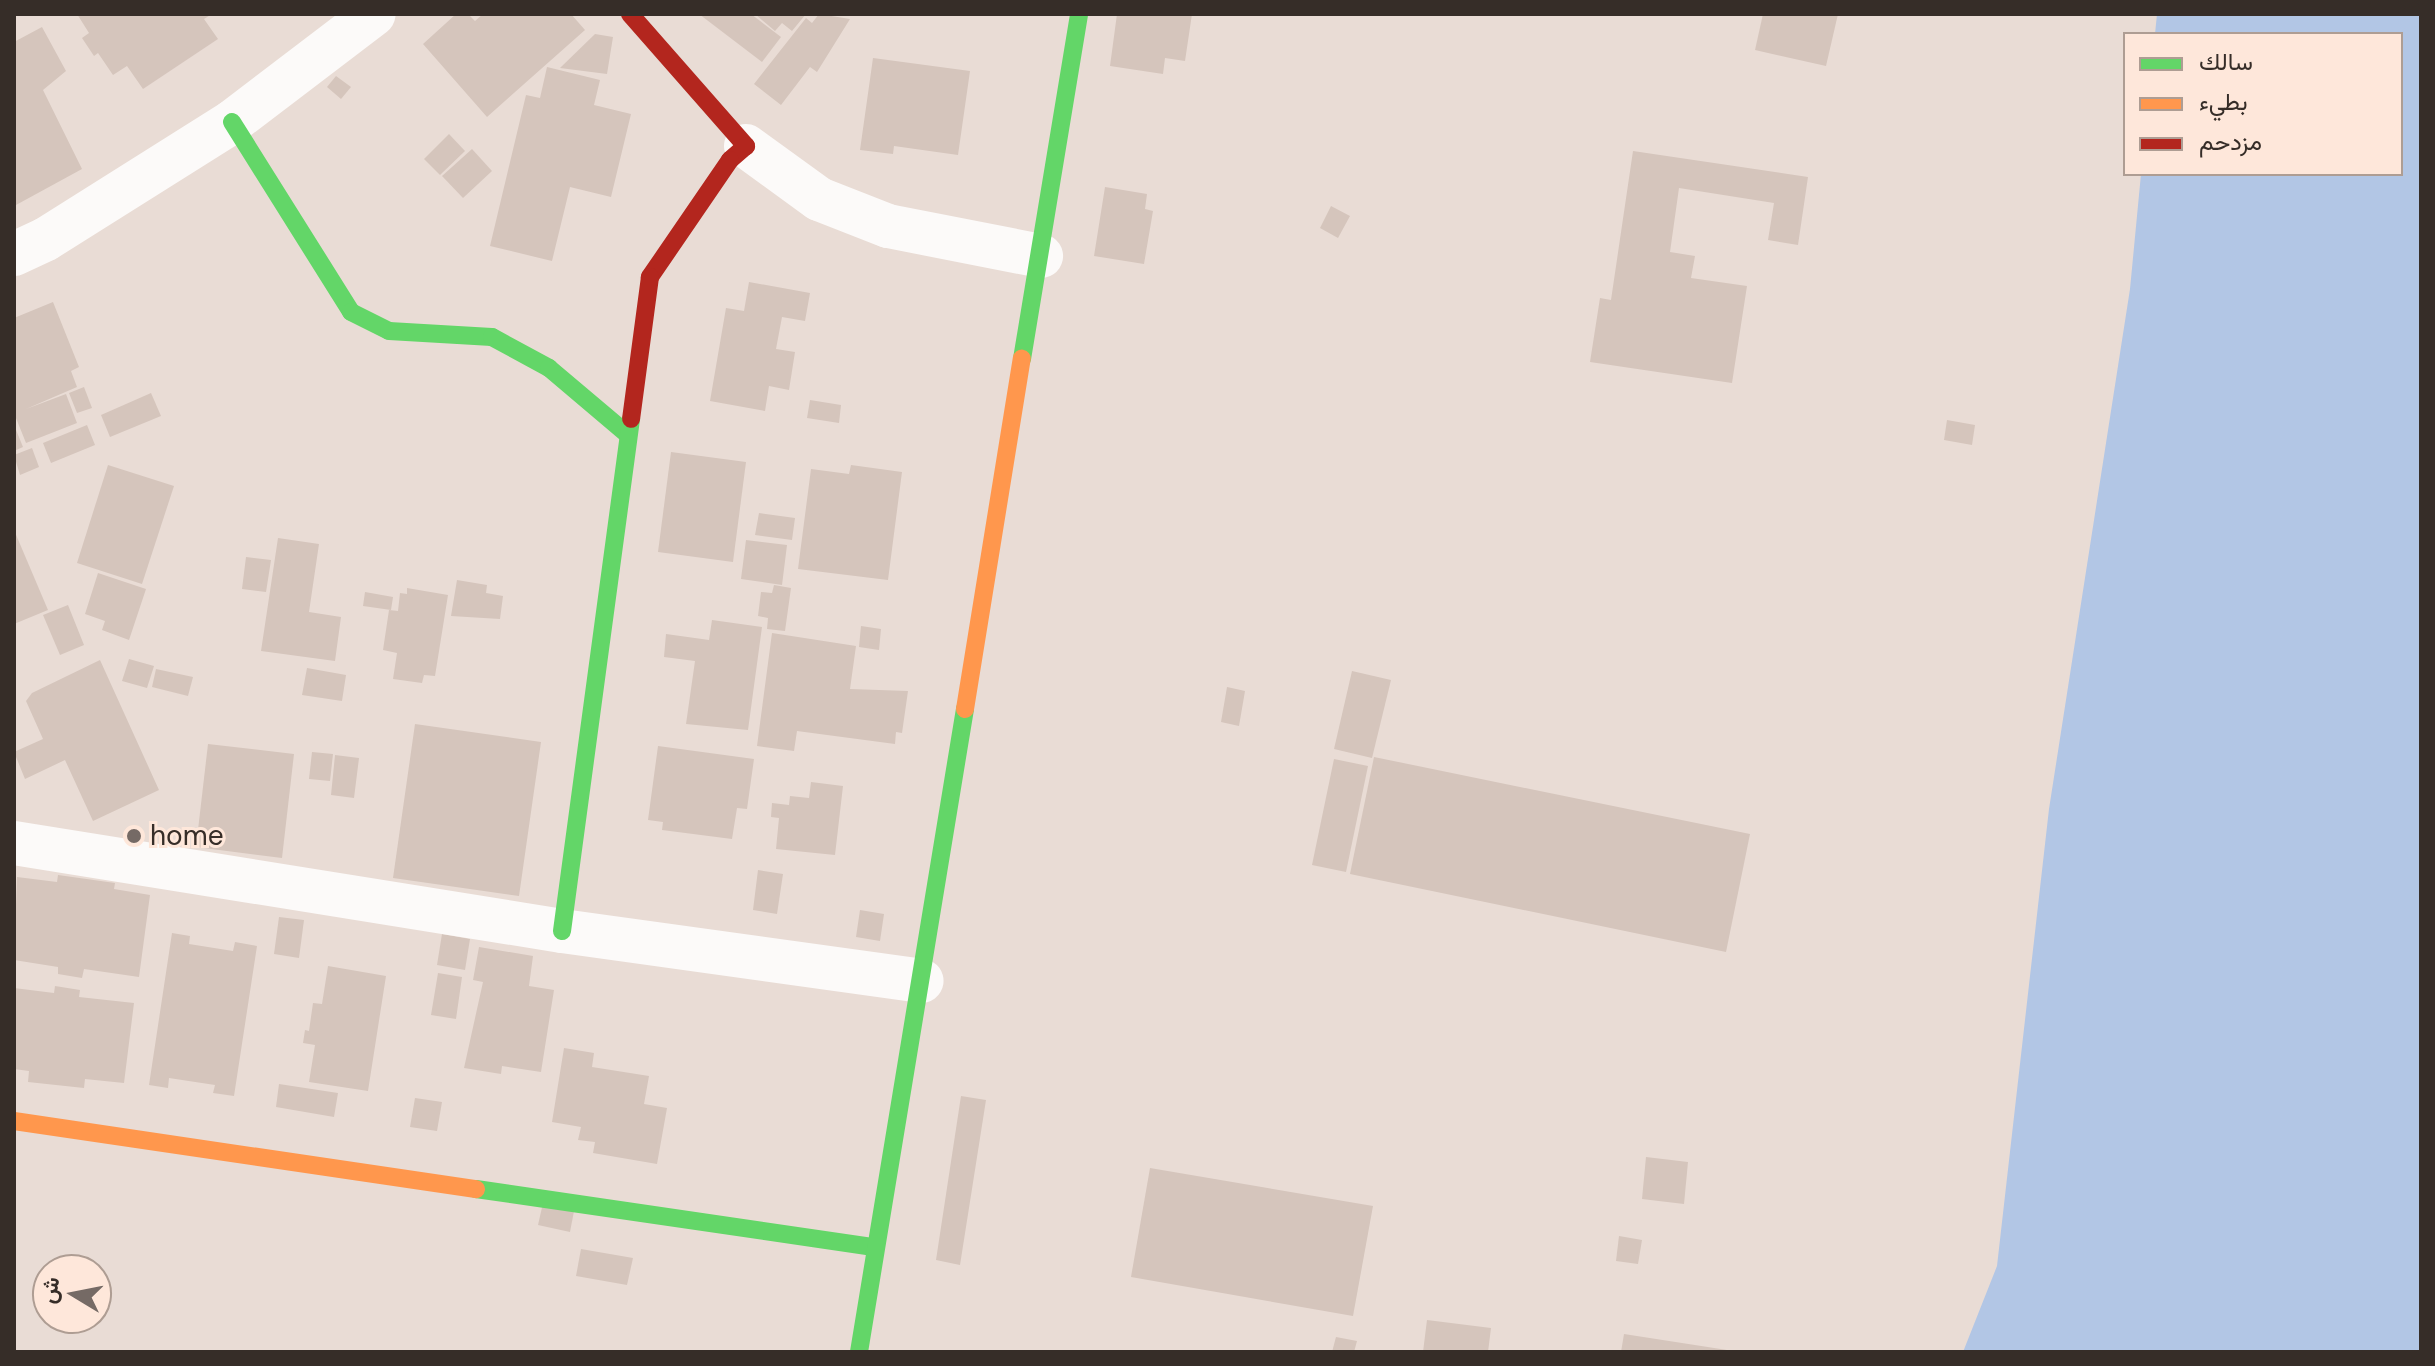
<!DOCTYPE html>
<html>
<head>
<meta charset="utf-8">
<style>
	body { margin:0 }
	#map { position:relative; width:2435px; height:1366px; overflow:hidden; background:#e9dcd5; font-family:"DM Sans",Vazirmatn,sans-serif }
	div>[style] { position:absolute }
	.water>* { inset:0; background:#b2c6e5 }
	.building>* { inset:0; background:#d5c5bc }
	.street>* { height:44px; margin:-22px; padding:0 22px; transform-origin:22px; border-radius:22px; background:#fcfaf9 }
	.fast>* { height:18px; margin:-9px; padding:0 9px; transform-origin:9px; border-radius:9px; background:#63d668 }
	.slow>* { height:18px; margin:-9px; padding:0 9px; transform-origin:9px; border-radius:9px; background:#ff974d }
	.jam>* { height:18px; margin:-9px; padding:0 9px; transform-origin:9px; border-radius:9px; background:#b3261e }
	.dots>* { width:22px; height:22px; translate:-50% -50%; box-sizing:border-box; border:4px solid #fee7da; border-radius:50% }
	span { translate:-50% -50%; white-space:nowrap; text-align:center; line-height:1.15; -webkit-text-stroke:6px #fee7da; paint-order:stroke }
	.poi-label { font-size:28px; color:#362d28 }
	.left { translate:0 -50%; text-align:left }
	.frame { position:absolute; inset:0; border:16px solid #362d28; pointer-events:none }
	.legend { position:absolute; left:2123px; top:32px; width:280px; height:144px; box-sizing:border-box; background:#fee7da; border:2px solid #ae9d93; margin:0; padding:10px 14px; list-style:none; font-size:24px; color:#362d28 }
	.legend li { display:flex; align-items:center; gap:16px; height:40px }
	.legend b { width:40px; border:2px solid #ae9d93 }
	.north { position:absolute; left:32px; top:1254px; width:80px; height:80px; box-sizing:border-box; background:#fee7da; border:2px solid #ae9d93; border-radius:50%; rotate:280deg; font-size:22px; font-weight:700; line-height:32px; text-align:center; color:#362d28 }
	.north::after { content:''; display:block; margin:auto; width:28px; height:36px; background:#756a65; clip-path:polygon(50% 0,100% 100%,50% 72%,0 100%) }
</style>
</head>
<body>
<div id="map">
	<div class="water">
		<div style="clip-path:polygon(2157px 14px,2421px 14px,2421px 1352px,1963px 1352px,1997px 1266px,2049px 809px,2130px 289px,2141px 174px,2401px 174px,2401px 34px,2155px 34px)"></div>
	</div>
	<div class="building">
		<div style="clip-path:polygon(77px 14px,212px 14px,204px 19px,218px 39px,143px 89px,127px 66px,113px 75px,98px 53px,94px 56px,82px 38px,89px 33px)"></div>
		<div style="clip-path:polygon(456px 14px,468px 14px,475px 21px,483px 14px,571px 14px,585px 30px,487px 117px,423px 44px)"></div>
		<div style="clip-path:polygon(699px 14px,751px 14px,781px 37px,762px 62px)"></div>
		<div style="clip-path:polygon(755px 14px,806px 14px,792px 31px,782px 23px,775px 31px)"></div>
		<div style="clip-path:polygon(819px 14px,850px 19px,817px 72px,810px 67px,781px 105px,754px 84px,806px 18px,812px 23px)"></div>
		<div style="clip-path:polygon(1117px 14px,1192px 14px,1185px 61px,1165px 58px,1163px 74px,1110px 66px)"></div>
		<div style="clip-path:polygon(1763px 14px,1838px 14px,1826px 66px,1755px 50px)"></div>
		<div style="clip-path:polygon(42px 27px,66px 71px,43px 90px,82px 169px,16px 205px,14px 42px)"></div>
		<div style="clip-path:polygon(595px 34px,613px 37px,607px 74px,560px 68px)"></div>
		<div style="clip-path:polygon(873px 58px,970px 71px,958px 155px,894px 146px,893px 154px,860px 150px)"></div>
		<div style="clip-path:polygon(547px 67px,600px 80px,594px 105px,631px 114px,611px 197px,570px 187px,552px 261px,490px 246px,526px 95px,540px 98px)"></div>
		<div style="clip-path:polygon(336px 76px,351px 87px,341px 99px,327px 87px)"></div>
		<div style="clip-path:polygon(449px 134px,465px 151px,440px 175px,424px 159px)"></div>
		<div style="clip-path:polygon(472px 149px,492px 171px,463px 198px,442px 176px)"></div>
		<div style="clip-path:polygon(1633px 151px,1808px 177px,1798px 245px,1768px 240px,1774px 203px,1679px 188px,1670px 252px,1695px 256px,1691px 278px,1747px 286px,1732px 383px,1590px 362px,1600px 298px,1611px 300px)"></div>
		<div style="clip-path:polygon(1105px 187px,1147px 194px,1145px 209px,1153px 211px,1144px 264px,1094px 256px)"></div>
		<div style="clip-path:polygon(1331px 206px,1350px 216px,1338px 238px,1320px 228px)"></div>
		<div style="clip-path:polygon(749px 282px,810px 293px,805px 321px,782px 317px,776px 349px,795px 352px,789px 390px,769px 386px,765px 411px,710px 401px,726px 308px,744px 311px)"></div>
		<div style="clip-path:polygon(53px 302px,79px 367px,71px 371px,77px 387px,26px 409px,66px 394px,77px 423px,26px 443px,14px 413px,14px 318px)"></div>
		<div style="clip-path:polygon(84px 387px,92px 408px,77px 413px,69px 393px)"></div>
		<div style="clip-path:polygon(151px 393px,161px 416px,110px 437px,101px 415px)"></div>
		<div style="clip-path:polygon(810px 400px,841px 405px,839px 423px,807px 418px)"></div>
		<div style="clip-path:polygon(1947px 420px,1975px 425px,1972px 445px,1944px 440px)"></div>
		<div style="clip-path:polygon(14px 425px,23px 447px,14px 451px)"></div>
		<div style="clip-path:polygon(87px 425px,95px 445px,51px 463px,43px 443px)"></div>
		<div style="clip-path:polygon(32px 448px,39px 467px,20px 475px,14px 455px)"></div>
		<div style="clip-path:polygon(671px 452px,746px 462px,733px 562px,658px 552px)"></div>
		<div style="clip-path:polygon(108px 465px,174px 486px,142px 584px,77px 563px)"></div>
		<div style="clip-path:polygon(851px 465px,902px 472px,888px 580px,798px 569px,811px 469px,849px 474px)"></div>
		<div style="clip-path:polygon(759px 513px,795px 518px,792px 540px,755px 535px)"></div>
		<div style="clip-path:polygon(14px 530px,48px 610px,14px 624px)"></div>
		<div style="clip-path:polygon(278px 538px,319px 544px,309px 612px,341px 617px,335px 661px,261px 651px)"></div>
		<div style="clip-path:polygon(746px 540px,787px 545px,782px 585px,741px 579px)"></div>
		<div style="clip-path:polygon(246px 557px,271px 560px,266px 592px,242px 589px)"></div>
		<div style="clip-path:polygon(98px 573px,146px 589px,129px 640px,102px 630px,105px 621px,85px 614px)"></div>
		<div style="clip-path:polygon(457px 580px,487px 585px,486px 593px,503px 596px,500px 619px,451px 616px)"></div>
		<div style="clip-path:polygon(774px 585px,791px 588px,785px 631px,767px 629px,768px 618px,758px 616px,761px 592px,772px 593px)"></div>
		<div style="clip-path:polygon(407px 588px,448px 595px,435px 676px,424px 675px,422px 683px,393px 679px,397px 653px,383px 650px,389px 610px,398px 611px,400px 593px,407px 594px)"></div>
		<div style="clip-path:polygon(365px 592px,393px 597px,391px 610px,363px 606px)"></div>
		<div style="clip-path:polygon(68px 605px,84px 645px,60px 655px,43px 615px)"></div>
		<div style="clip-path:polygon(712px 620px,762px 627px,748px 730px,686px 724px,695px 661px,664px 657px,666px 634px,709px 640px)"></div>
		<div style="clip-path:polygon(861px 626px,881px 629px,879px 650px,859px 647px)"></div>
		<div style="clip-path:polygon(772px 633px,856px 646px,850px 689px,908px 691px,902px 733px,896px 732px,895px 744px,797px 731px,794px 751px,757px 746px)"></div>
		<div style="clip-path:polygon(129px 659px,154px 666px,147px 688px,122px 681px)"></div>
		<div style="clip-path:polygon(100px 660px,159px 790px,93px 821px,65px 760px,25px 779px,14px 752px,43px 739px,26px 701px,32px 693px)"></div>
		<div style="clip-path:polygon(307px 668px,346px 675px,342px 701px,302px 695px)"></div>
		<div style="clip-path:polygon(156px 669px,193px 677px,188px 696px,152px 687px)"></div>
		<div style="clip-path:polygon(1352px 671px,1391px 680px,1372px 758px,1334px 749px)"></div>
		<div style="clip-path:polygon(1227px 687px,1245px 691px,1239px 726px,1221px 722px)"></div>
		<div style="clip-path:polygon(415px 724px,541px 742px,519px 896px,393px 878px)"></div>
		<div style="clip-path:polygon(208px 744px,294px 754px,282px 858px,196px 847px)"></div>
		<div style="clip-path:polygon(658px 746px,754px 759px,747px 809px,737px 808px,732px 839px,662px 830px,663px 822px,648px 820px)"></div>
		<div style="clip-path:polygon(312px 752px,333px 754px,330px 781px,309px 779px)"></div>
		<div style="clip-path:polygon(335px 755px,359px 758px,354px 798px,331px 795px)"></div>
		<div style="clip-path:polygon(1374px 757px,1750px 834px,1726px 952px,1350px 874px)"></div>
		<div style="clip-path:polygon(1334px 759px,1368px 766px,1346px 872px,1312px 865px)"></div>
		<div style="clip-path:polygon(811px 782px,843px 786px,835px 855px,776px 849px,779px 818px,771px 817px,772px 803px,789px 805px,790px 796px,809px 798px)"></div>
		<div style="clip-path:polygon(758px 870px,783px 874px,777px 914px,753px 910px)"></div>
		<div style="clip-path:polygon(58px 875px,115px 883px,114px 889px,150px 895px,139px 977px,84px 969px,82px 978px,58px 974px,58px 967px,14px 960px,17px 877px,57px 882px)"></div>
		<div style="clip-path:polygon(860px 910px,884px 914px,880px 941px,856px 937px)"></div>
		<div style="clip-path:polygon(279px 917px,304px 920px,299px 958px,274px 954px)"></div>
		<div style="clip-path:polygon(172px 933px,190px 936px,189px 944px,233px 951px,235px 942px,257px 946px,234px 1096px,213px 1093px,215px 1085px,169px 1078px,168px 1088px,149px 1085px)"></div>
		<div style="clip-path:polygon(442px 934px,470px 939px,465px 970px,437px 965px)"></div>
		<div style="clip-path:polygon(479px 947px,533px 956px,529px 986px,554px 990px,541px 1072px,502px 1066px,501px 1074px,464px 1068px,483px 982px,473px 980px)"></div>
		<div style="clip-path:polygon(328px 966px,386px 976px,368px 1091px,309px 1082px,315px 1045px,303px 1043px,305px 1030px,309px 1031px,313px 1003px,322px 1004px)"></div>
		<div style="clip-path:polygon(438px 973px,462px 977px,456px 1019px,431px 1015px)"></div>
		<div style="clip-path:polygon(55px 986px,80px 990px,79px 997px,134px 1003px,124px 1083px,85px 1079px,84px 1088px,28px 1082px,29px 1071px,14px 1069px,14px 988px,54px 993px)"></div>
		<div style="clip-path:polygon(564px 1048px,594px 1053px,592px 1067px,649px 1076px,644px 1104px,667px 1108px,657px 1164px,593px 1153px,595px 1142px,578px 1140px,581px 1127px,552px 1122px)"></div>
		<div style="clip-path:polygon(279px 1084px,338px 1093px,334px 1117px,276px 1107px)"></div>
		<div style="clip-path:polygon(961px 1096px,986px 1100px,960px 1265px,936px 1260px)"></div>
		<div style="clip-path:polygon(415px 1098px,442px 1102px,437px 1131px,410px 1127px)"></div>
		<div style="clip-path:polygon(1646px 1157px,1688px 1162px,1684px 1204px,1642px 1199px)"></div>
		<div style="clip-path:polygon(1150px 1168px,1373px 1206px,1353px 1316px,1131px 1277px)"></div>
		<div style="clip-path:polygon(543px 1203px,574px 1211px,570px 1232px,538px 1225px)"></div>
		<div style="clip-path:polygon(1619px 1236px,1642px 1240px,1638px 1264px,1616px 1261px)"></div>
		<div style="clip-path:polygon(581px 1249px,633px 1258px,627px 1285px,576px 1276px)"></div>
		<div style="clip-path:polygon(1427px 1320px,1491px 1328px,1488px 1352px,1423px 1352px)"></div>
		<div style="clip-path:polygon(1624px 1334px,1727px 1350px,1727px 1352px,1621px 1352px)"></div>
		<div style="clip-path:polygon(1336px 1337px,1357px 1341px,1354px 1352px,1332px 1352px)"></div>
	</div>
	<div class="street">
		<div style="left:746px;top:146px;width:90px;rotate:36deg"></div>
		<div style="left:819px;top:199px;width:74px;rotate:21.4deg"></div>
		<div style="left:888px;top:226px;width:156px;rotate:11.1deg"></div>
		<div style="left:14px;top:254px;width:35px;rotate:-25deg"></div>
		<div style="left:46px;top:239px;width:220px;rotate:-32.2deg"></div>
		<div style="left:232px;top:122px;width:178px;rotate:-37.3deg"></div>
		<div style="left:14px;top:843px;width:555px;rotate:9.12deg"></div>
		<div style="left:562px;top:931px;width:363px;rotate:7.9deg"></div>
	</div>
	<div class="fast">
		<div style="left:232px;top:122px;width:224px;rotate:57.9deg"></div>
		<div style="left:351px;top:312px;width:42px;rotate:26.6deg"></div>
		<div style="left:389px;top:331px;width:103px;rotate:3.3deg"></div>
		<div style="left:492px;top:337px;width:65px;rotate:28.5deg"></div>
		<div style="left:549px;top:368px;width:102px;rotate:40.2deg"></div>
		<div style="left:1022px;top:359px;width:350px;rotate:-80.6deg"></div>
		<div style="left:562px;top:931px;width:517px;rotate:-82.32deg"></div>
		<div style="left:476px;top:1189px;width:402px;rotate:8.3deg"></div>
		<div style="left:859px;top:1352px;width:652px;rotate:-80.64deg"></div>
	</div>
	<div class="slow">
		<div style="left:965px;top:709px;width:355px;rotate:-80.8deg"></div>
		<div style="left:14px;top:1121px;width:467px;rotate:8.4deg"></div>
	</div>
	<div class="jam">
		<div style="left:630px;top:14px;width:176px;rotate:48.7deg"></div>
		<div style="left:746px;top:146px;width:21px;rotate:139deg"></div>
		<div style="left:730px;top:160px;width:142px;rotate:124.4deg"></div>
		<div style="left:650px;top:277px;width:143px;rotate:97.6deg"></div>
	</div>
	<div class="dots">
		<div style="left:134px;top:836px;background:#756a65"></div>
	</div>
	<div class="poi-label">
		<span class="left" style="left:150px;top:836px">home</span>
	</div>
	<div class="frame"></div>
	<ul class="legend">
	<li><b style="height:10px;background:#63d668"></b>سالك</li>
	<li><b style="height:10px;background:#ff974d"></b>بطيء</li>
	<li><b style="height:10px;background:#b3261e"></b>مزدحم</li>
	</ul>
	<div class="north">ش</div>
</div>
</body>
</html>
